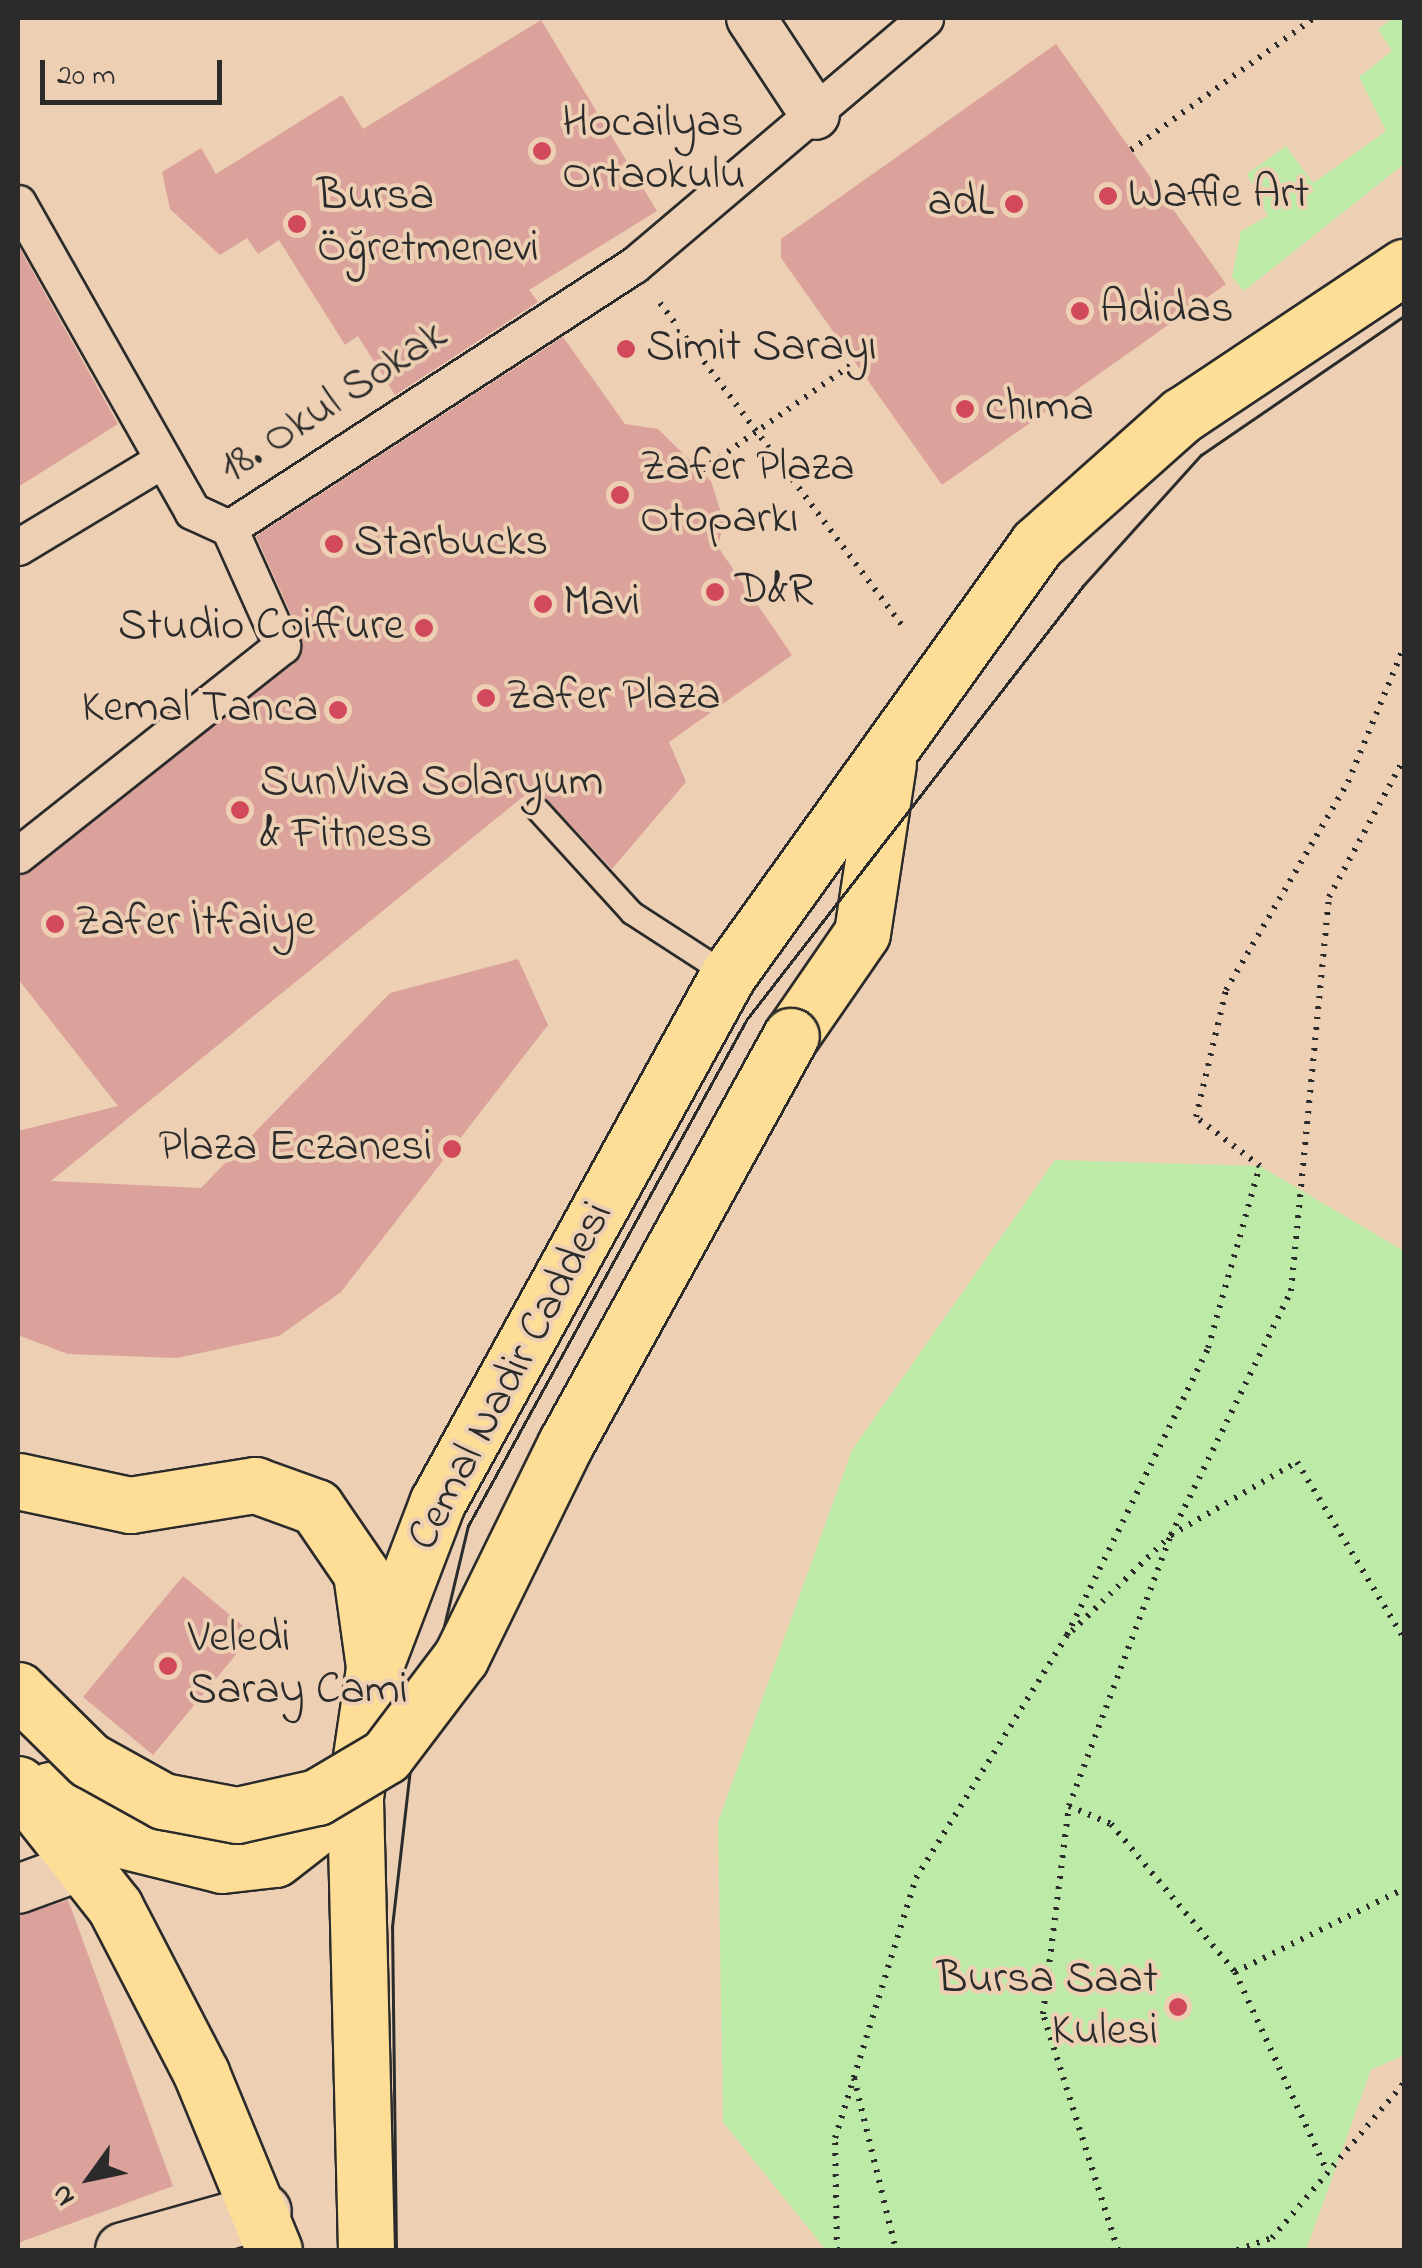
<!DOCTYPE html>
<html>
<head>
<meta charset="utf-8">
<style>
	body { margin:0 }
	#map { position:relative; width:1422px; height:2268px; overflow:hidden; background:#edd0b4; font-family:"Indie Flower",sans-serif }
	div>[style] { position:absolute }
	.green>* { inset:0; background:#beeaa7 }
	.building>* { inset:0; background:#dba19b }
	.path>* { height:6px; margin-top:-3px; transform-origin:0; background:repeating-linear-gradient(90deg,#2b2b2b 0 2.5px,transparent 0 10.5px) }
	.roads { filter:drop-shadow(2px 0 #2b2b2b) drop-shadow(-2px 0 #2b2b2b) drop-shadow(0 2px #2b2b2b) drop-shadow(0 -2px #2b2b2b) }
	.service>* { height:22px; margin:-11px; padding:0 11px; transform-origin:11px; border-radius:11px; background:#edd0b4 }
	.pedestrian>* { height:35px; margin:-17.5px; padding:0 17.5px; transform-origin:17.5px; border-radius:17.5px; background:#edd0b4 }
	.minor>* { height:48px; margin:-24px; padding:0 24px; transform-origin:24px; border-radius:24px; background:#edd0b4 }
	.secondary>* { height:55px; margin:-27.5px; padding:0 27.5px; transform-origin:27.5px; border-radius:27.5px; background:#edd0b4 }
	.primary>* { height:55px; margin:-27.5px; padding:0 27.5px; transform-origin:27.5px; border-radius:27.5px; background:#fedd96 }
	.tram>* { height:2.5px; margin:-1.25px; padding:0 1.25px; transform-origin:1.25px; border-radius:1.25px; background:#2b2b2b }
	.bridges { filter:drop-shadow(2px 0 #2b2b2b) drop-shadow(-2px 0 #2b2b2b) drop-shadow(0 2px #2b2b2b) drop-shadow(0 -2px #2b2b2b) }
	.primary-bridge>* { height:55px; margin:-27.5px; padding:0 27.5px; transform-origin:27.5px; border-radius:27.5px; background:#fedd96 }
	.dots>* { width:28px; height:28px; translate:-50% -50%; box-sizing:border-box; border:5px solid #edd0b4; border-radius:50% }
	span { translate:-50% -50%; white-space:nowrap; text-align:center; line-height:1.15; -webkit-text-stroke:8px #edd0b4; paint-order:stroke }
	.poi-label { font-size:45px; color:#2b2b2b }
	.left { translate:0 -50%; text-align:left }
	.right { translate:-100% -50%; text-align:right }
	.street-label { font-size:45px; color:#2b2b2b }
	.frame { position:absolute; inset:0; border:20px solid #2b2b2b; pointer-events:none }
	.north { position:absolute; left:40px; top:2128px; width:100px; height:100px; -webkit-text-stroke:8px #edd0b4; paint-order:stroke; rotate:237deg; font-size:28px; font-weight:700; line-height:40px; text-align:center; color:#2b2b2b }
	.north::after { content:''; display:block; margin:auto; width:35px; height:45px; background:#2b2b2b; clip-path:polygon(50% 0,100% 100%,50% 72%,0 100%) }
	.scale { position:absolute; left:40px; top:60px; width:182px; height:45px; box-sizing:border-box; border:5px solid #2b2b2b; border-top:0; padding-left:12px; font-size:30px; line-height:35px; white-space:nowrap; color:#2b2b2b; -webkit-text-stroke:8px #edd0b4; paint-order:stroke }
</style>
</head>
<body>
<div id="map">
	<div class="green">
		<div style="clip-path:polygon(1393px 18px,1404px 18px,1404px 164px,1244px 291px,1232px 277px,1241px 231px,1268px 216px,1247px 174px,1286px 146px,1313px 183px,1386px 131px,1359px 77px,1392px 51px,1378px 29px)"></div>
		<div style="clip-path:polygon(1055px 1160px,1260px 1166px,1404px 1251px,1404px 2055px,1371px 2070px,1306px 2250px,826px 2250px,723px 2122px,718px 1822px,852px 1450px)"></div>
	</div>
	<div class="building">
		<div style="clip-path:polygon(541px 20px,657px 211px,529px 290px,538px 302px,395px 395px,358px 336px,345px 345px,279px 240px,258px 254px,247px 238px,220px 255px,170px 209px,162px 172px,201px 148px,216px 174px,342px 95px,363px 129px)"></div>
		<div style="clip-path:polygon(1056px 44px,1226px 284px,942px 485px,781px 258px,781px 239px)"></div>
		<div style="clip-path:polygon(18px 245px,118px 424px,18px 487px)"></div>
		<div style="clip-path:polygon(563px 337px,625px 424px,658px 429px,711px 481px,724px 522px,718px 547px,792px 655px,669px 742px,686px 782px,612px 869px,535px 787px,51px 1181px,201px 1188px,390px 993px,518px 959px,548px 1025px,341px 1292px,279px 1336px,177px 1358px,68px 1354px,18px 1335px,18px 1131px,118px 1106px,18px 979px,18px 876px,301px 656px,301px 637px,256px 536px)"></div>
		<div style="clip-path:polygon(183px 1576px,253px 1634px,153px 1755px,83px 1697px)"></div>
		<div style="clip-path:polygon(68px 1900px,173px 2186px,18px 2243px,18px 1916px)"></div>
	</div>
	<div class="path">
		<div style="left:1131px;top:150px;width:226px;rotate:-35.8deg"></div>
		<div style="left:660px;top:303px;width:408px;rotate:53.1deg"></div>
		<div style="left:702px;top:470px;width:187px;rotate:-35.2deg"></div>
		<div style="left:1072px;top:1631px;width:138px;rotate:-44.1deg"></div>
		<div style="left:1171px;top:1535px;width:146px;rotate:-30.1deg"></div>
		<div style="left:1297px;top:1462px;width:207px;rotate:58.8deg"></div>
		<div style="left:1069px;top:1806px;width:46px;rotate:23.2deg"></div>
		<div style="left:1111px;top:1824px;width:193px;rotate:50deg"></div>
		<div style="left:1235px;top:1972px;width:217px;rotate:65.2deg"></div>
		<div style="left:1235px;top:1972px;width:188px;rotate:-26.2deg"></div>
		<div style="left:854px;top:2078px;width:177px;rotate:76.3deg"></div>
		<div style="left:837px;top:2250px;width:112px;rotate:-91deg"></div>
		<div style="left:835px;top:2138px;width:272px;rotate:-72.7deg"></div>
		<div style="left:916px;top:1878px;width:286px;rotate:-58.1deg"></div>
		<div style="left:1067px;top:1635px;width:320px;rotate:-63.8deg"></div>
		<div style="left:1208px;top:1348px;width:189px;rotate:-74.1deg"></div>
		<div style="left:1260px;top:1166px;width:81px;rotate:-142.6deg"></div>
		<div style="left:1196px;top:1117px;width:130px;rotate:-76.7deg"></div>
		<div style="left:1226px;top:990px;width:241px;rotate:-59.6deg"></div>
		<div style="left:1348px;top:782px;width:146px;rotate:-67.5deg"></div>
		<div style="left:1118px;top:2250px;width:248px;rotate:-107.6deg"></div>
		<div style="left:1043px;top:2014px;width:210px;rotate:-82.9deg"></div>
		<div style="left:1069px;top:1806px;width:290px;rotate:-69.4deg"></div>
		<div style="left:1171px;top:1535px;width:272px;rotate:-63.8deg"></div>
		<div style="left:1291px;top:1291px;width:396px;rotate:-84.5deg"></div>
		<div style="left:1329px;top:897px;width:157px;rotate:-61.5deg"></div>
		<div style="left:1237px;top:2250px;width:37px;rotate:-19deg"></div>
		<div style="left:1272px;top:2238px;width:204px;rotate:-49.6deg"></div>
	</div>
	<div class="roads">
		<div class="service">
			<div style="left:538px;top:810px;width:139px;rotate:47.6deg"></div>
			<div style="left:632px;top:913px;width:114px;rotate:32.9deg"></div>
		</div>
		<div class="pedestrian">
			<div style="left:18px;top:203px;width:354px;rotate:60.5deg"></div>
			<div style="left:192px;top:511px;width:41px;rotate:24.7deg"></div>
			<div style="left:18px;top:547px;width:168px;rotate:-31.1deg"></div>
			<div style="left:18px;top:855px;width:337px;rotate:-38.4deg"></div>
			<div style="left:282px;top:646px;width:129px;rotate:-114.2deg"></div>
			<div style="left:229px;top:528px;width:482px;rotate:-33deg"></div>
			<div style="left:633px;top:266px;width:383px;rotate:-40.3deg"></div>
		</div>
		<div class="minor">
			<div style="left:751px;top:18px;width:116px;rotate:56.6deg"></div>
			<div style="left:18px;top:1889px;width:70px;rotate:-20deg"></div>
		</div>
		<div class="secondary">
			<div style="left:123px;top:2250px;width:145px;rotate:-15.6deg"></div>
		</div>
		<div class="primary">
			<div style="left:791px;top:1036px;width:125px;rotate:-55.4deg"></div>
			<div style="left:862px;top:933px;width:172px;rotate:-81.3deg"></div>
			<div style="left:18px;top:1481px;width:115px;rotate:12.1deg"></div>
			<div style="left:130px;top:1505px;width:127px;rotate:-9.1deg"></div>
			<div style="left:255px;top:1485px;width:65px;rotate:19.8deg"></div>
			<div style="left:316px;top:1507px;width:80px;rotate:55.7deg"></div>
			<div style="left:361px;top:1573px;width:88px;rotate:82.1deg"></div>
			<div style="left:18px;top:1784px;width:157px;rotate:51.7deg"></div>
			<div style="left:115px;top:1907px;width:187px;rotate:62.6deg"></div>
			<div style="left:201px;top:2073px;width:191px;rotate:67.6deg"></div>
			<div style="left:50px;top:1790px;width:80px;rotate:36.9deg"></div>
			<div style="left:114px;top:1838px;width:111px;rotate:14deg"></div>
			<div style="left:222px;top:1865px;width:53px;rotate:-6.5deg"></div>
			<div style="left:275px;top:1859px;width:101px;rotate:-37.8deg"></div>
			<div style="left:366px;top:2250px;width:453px;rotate:-91.4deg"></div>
			<div style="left:355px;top:1797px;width:130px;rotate:-81.6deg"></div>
			<div style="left:374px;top:1668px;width:177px;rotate:-69.1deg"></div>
			<div style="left:437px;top:1503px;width:603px;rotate:-61.14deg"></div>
			<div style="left:728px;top:975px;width:530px;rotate:-54.36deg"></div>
			<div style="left:1037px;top:544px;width:194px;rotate:-41.7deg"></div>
			<div style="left:1182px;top:415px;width:267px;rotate:-33.7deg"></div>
		</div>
	</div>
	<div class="tram">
		<div style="left:396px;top:2250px;width:323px;rotate:-90.7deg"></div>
		<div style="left:392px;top:1927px;width:159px;rotate:-83.5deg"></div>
		<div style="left:410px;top:1769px;width:250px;rotate:-76.6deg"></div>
		<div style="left:468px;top:1526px;width:579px;rotate:-61.18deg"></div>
		<div style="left:747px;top:1019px;width:548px;rotate:-52.19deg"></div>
		<div style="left:1083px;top:586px;width:176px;rotate:-48deg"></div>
		<div style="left:1201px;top:455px;width:246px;rotate:-34.4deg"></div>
	</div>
	<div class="bridges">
		<div class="primary-bridge">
			<div style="left:18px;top:1690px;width:100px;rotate:44.6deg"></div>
			<div style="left:89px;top:1760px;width:85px;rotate:29deg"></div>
			<div style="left:163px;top:1801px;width:75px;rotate:10.7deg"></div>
			<div style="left:237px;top:1815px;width:82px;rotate:-12.7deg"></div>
			<div style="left:317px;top:1797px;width:80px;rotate:-30.7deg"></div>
			<div style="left:386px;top:1756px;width:124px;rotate:-52.9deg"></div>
			<div style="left:461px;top:1657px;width:238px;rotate:-63.9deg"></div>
			<div style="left:566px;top:1443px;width:465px;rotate:-61.1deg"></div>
		</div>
	</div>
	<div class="dots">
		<div style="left:542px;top:151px;background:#d1495b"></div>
		<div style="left:1108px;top:196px;background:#d1495b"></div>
		<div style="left:1014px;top:204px;background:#d1495b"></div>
		<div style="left:297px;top:224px;background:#d1495b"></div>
		<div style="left:1080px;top:311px;background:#d1495b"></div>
		<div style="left:626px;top:349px;background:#d1495b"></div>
		<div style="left:965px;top:409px;background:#d1495b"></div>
		<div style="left:620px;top:495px;background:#d1495b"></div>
		<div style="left:334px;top:544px;background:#d1495b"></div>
		<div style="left:715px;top:592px;background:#d1495b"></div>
		<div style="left:543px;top:604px;background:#d1495b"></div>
		<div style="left:424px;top:628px;background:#d1495b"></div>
		<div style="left:486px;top:698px;background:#d1495b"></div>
		<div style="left:338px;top:710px;background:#d1495b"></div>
		<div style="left:240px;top:810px;background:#d1495b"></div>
		<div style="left:55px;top:924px;background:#d1495b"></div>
		<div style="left:452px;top:1149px;background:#d1495b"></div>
		<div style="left:168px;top:1666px;background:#d1495b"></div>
		<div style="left:1178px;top:2007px;background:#d1495b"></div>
	</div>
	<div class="poi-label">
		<span class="left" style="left:562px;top:151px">Hocailyas<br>Ortaokulu</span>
		<span class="left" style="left:1128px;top:196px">Waffle Art</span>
		<span class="left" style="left:317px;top:224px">Bursa<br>Öğretmenevi</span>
		<span class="right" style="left:994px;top:204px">adL</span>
		<span class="left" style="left:1100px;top:311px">Adidas</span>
		<span class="left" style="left:646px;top:349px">Simit Sarayı</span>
		<span class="left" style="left:985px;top:409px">chıma</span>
		<span class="left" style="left:640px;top:495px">Zafer Plaza<br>Otoparkı</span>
		<span class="left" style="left:354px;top:544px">Starbucks</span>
		<span class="left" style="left:735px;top:592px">D&amp;R</span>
		<span class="left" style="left:563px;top:604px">Mavi</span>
		<span class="right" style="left:404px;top:628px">Studio Coiffure</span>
		<span class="left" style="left:506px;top:698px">Zafer Plaza</span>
		<span class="right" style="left:318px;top:710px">Kemal Tanca</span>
		<span class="left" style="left:260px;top:810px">SunViva Solaryum<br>&amp; Fitness</span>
		<span class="left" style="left:75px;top:924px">Zafer İtfaiye</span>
		<span class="right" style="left:432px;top:1149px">Plaza Eczanesi</span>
		<span class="left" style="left:188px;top:1666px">Veledi<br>Saray Cami</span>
		<span class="right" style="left:1158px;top:2007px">Bursa Saat<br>Kulesi</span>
	</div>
	<div class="street-label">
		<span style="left:334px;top:403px;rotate:-33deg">18. Okul Sokak</span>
		<span style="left:512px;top:1377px;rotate:-62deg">Cemal Nadir Caddesi</span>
	</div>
	<div class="frame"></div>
	<div class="north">N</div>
	<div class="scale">20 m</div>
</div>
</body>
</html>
